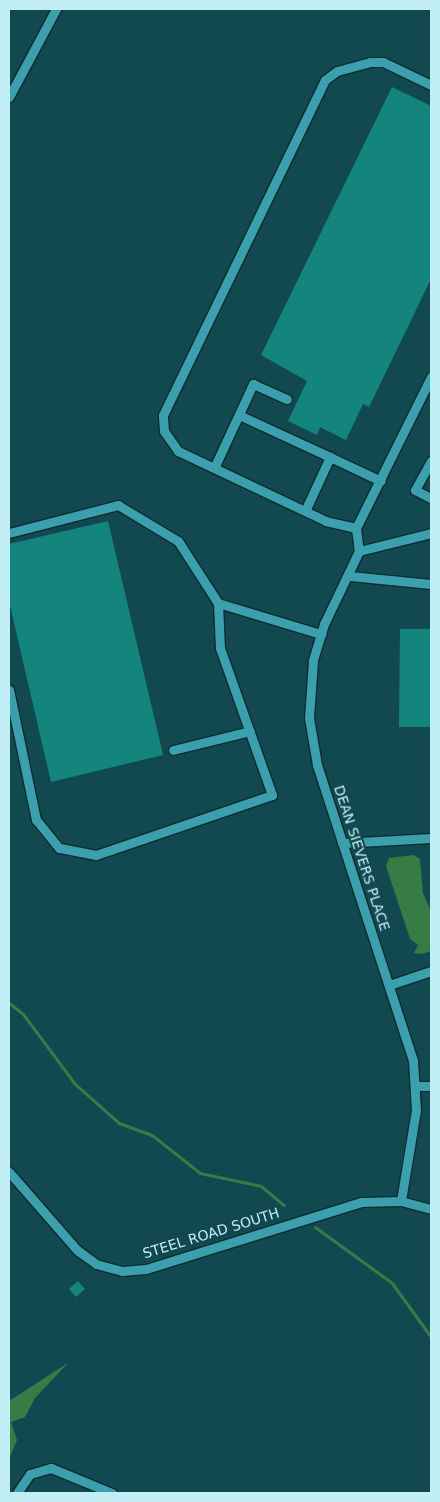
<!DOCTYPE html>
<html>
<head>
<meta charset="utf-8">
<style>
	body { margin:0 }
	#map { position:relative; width:440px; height:1502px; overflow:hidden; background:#124850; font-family:"DejaVu Sans",sans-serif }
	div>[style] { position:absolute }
	.water>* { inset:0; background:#387c45 }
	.stream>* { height:3px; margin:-1.5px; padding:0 1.5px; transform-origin:1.5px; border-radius:1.5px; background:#387c45 }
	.building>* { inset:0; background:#13857d }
	.roads { filter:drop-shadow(1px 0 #0d2c30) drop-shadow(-1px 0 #0d2c30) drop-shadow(0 1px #0d2c30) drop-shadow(0 -1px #0d2c30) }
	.minor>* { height:9px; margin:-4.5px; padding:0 4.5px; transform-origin:4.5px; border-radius:4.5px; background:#3b9fad }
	span { translate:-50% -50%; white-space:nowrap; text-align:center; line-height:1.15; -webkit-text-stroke:4px #124850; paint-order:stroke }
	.street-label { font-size:14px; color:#c2eef5 }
	.frame { position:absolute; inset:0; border:10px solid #c2eef5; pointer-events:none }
</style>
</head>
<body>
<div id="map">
	<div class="water">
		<div style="clip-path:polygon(413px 855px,420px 859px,423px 893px,431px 911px,431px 951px,422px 954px,414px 953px,418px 945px,410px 939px,386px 866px,389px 858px)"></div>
		<div style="clip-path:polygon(68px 1363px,35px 1398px,25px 1417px,11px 1422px,17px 1440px,9px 1459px,9px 1401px)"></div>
	</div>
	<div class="stream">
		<div style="left:9px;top:1003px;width:18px;rotate:38deg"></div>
		<div style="left:23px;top:1014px;width:87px;rotate:53.4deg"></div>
		<div style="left:75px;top:1084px;width:59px;rotate:41.6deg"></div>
		<div style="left:119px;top:1123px;width:35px;rotate:20deg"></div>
		<div style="left:152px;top:1135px;width:61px;rotate:38.4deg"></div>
		<div style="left:200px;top:1173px;width:62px;rotate:12deg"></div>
		<div style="left:261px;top:1186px;width:30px;rotate:40deg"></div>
		<div style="left:315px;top:1227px;width:95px;rotate:36deg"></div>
		<div style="left:392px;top:1283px;width:67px;rotate:54.2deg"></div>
	</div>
	<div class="building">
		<div style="clip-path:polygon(392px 87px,431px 106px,431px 279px,369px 407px,363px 404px,346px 440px,320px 427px,317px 435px,288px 421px,307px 381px,261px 355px)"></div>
		<div style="clip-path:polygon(108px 521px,163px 755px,51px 782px,9px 601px,9px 544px)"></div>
		<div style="clip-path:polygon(400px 629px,431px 629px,431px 727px,399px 727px)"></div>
		<div style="clip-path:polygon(78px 1281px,85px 1289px,76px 1297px,69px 1289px)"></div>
	</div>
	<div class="roads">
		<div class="minor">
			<div style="left:9px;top:97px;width:100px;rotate:-61.9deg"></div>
			<div style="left:239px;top:415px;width:100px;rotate:24.8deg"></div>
			<div style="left:431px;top:461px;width:33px;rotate:119deg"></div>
			<div style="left:415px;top:490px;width:18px;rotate:27deg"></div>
			<div style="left:214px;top:468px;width:93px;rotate:-65.1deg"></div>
			<div style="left:253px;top:384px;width:37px;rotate:24deg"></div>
			<div style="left:305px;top:511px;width:60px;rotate:-65.2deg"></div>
			<div style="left:330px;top:457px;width:56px;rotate:25.2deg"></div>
			<div style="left:356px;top:528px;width:31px;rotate:-167deg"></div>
			<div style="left:326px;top:521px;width:164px;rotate:-154.7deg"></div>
			<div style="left:178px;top:451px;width:24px;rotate:-125deg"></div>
			<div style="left:164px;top:431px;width:16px;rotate:-94deg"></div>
			<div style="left:163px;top:415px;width:372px;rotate:-64.2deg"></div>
			<div style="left:325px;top:80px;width:15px;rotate:-37deg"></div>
			<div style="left:337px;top:71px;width:34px;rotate:-15deg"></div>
			<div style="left:370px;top:62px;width:13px"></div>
			<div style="left:383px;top:62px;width:53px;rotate:25.6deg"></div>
			<div style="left:356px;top:528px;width:23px;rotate:83deg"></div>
			<div style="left:359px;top:551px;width:81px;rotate:115.6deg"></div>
			<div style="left:324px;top:624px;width:39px;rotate:107deg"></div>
			<div style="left:313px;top:661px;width:57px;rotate:94deg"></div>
			<div style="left:309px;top:718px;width:48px;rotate:80.3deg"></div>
			<div style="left:317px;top:765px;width:310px;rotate:72deg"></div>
			<div style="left:413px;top:1060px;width:50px;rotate:86.6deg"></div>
			<div style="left:416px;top:1110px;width:92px;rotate:99.4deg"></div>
			<div style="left:356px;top:528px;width:169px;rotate:-63.6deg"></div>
			<div style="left:9px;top:533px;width:113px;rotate:-14.4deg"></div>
			<div style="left:118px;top:505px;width:70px;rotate:31deg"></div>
			<div style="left:178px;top:541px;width:74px;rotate:57.2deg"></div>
			<div style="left:218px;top:603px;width:45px;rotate:87.5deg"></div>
			<div style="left:220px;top:648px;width:156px;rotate:70.5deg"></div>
			<div style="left:272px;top:795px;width:186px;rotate:161.2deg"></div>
			<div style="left:96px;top:855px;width:38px;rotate:-169deg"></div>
			<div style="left:59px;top:848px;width:36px;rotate:-129deg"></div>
			<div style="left:36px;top:820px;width:133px;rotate:-101.7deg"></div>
			<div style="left:359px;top:551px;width:74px;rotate:-14deg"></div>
			<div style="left:350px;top:576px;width:81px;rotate:5.6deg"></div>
			<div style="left:218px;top:603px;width:108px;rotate:16.8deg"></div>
			<div style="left:173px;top:750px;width:79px;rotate:-13.9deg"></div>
			<div style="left:342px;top:843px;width:89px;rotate:-3.2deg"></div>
			<div style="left:389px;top:985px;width:44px;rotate:-18.4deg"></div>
			<div style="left:416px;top:1086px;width:15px"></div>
			<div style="left:9px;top:1172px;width:103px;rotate:48.9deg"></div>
			<div style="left:77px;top:1250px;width:24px;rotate:36deg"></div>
			<div style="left:96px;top:1264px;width:27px;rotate:15deg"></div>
			<div style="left:122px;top:1271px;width:24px;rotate:-5deg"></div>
			<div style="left:146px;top:1269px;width:225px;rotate:-17.3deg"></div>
			<div style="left:361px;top:1202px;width:40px;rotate:-1.4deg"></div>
			<div style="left:401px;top:1201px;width:31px;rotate:15deg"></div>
			<div style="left:17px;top:1493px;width:23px;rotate:-56deg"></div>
			<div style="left:30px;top:1474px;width:22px;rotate:-16deg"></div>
			<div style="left:51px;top:1468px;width:66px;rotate:22.3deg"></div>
		</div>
	</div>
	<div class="street-label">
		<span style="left:362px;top:858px;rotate:72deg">DEAN SIEVERS PLACE</span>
		<span style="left:211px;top:1233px;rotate:-17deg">STEEL ROAD SOUTH</span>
	</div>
	<div class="frame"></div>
</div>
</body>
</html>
